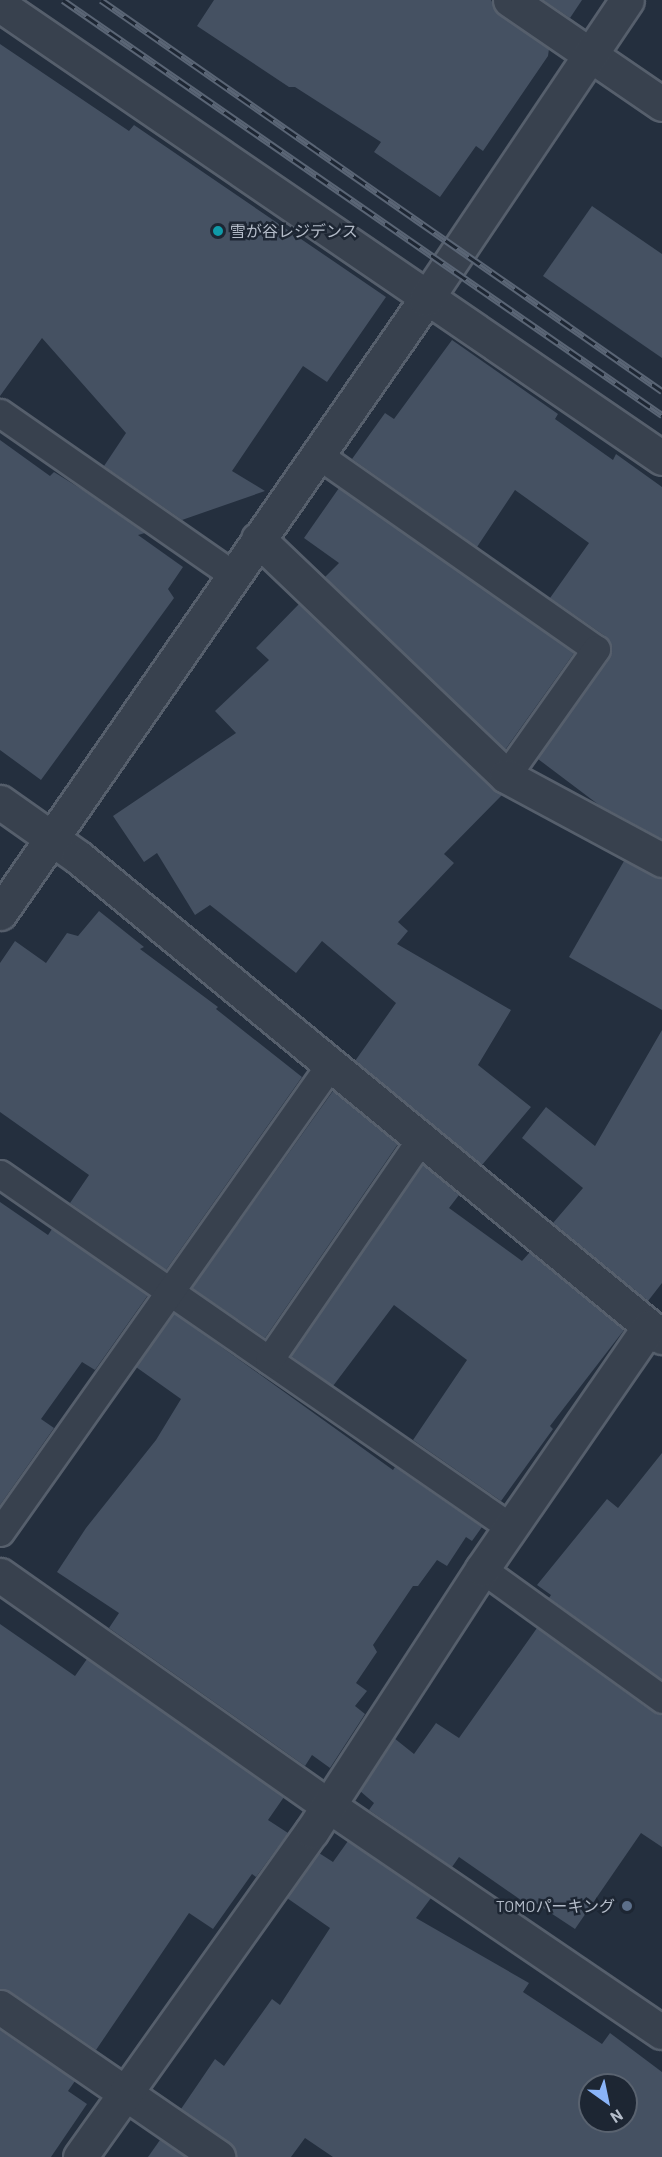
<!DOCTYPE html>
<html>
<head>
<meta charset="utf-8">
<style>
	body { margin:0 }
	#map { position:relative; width:662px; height:2157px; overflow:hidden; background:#242f3e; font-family:Barlow,"Noto Sans JP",sans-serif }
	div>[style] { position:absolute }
	.building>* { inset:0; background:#455162 }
	.roads { filter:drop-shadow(2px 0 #565f6c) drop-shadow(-2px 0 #565f6c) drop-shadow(0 2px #565f6c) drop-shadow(0 -2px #565f6c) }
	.service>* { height:27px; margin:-13.5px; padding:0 13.5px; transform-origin:13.5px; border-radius:13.5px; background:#38414e }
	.minor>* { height:33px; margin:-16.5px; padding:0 16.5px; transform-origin:16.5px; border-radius:16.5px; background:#38414e }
	.rail>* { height:7px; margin-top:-3.5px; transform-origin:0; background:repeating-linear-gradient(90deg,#1d2633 0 14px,#5a6575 0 28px); box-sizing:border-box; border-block:2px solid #5a6575 }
	.dots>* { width:16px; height:16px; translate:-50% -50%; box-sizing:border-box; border:3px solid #1d2633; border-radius:50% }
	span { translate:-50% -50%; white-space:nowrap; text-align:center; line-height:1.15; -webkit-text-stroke:5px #1d2633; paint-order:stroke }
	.poi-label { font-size:16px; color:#b4bcc9 }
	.left { translate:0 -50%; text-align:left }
	.right { translate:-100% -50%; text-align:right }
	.north { position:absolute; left:578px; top:2073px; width:60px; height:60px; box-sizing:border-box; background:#1d2633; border:2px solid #59626f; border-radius:50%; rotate:147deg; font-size:16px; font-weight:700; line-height:24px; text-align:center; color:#b4bcc9 }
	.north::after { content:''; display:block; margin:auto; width:21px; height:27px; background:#8ab4f8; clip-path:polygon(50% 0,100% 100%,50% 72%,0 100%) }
</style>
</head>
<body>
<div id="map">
	<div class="building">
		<div style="clip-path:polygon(214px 0,491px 0,499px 15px,549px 49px,548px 56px,483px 151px,476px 146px,440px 197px,374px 152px,381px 142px,295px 87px,289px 87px,197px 26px)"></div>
		<div style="clip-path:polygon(543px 0,582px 0,570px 18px)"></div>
		<div style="clip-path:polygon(0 44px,129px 131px,134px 125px,386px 297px,327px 382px,303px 366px,232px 471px,265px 491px,182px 520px,104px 466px,126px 433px,42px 338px,0 396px)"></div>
		<div style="clip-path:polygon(592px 206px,662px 254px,662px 358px,543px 276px)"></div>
		<div style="clip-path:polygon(452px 340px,558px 414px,555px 419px,613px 460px,616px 454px,662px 487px,662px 839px,599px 805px,538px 759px,535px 762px,612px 651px,605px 636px,550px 598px,589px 543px,515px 490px,477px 547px,352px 459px,385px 413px,394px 419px)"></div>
		<div style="clip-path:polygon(0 440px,50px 476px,54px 472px,86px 492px,145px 533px,138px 535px,183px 567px,168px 589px,174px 598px,41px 780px,0 750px)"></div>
		<div style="clip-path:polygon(339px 488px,574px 653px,505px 750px,325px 577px,339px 563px,304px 538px)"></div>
		<div style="clip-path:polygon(299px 604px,502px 795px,444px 854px,454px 863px,398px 922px,408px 931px,397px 944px,511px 1010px,478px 1065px,531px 1107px,482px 1165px,355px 1061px,396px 1003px,322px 941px,296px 973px,210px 905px,195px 915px,157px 853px,144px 862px,113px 816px,236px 733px,215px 711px,269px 660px,256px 648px)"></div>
		<div style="clip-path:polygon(624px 861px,662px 879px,662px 1010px,569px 957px)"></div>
		<div style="clip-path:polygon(99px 911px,144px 947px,140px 949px,218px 1007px,216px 1009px,302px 1077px,166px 1270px,70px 1203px,89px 1175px,0 1112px,0 963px,15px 941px,46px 963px,67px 933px,78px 936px)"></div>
		<div style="clip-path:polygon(662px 1030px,662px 1283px,648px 1301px,553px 1223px,583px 1188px,522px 1138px,546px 1107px,595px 1146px)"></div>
		<div style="clip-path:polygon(333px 1091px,398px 1144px,265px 1338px,192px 1288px)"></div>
		<div style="clip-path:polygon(423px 1164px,459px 1195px,449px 1208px,522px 1261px,530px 1252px,624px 1330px,550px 1426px,553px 1429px,501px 1501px,413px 1440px,467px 1360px,394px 1305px,333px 1386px,291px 1356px)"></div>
		<div style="clip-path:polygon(0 1202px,48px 1235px,52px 1229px,148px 1295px,95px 1370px,82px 1362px,41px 1419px,54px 1428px,0 1505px)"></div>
		<div style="clip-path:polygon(174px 1313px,393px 1470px,395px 1467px,482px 1527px,472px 1541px,466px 1537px,447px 1566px,437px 1560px,418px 1586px,413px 1586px,373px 1645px,377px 1652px,356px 1683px,367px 1691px,355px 1706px,365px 1714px,330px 1768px,312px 1755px,305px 1766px,109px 1628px,119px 1613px,57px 1572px,86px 1528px,156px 1440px,181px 1399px,136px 1367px)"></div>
		<div style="clip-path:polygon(662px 1453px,662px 1680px,549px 1598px,551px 1595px,537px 1585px,607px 1499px,618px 1508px)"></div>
		<div style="clip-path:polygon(0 1624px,75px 1676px,87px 1659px,284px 1797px,268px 1820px,288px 1833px,256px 1877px,252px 1874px,213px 1929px,189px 1913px,96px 2050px,11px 1992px,0 1989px)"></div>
		<div style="clip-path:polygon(537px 1628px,653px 1712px,662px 1714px,662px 1847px,641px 1833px,575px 1929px,531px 1900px,528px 1905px,459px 1857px,452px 1867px,369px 1810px,374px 1803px,360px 1791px,394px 1738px,414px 1754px,436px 1723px,459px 1738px)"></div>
		<div style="clip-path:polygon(evenodd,348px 1841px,431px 1898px,416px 1918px,529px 1983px,523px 1992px,602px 2044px,610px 2033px,662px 2072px,662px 2157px,333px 2157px,305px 2138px,291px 2157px,236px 2157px,229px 2142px,181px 2109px,215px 2059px,224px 2066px,272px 1999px,280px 2005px,330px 1928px,287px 1898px,319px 1853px,333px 1862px,348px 1841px,590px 2085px,626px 2085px,626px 2121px,590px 2121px,590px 2085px)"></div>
		<div style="clip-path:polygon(0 2030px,75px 2081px,68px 2091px,87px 2104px,51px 2157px,0 2157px)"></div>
		<div style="clip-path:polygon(160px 2140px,185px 2157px,148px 2157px)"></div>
	</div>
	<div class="roads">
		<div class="service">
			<div style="left:0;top:413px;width:284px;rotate:34.8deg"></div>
			<div style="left:317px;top:454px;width:340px;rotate:35deg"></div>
			<div style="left:596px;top:649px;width:156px;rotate:125.3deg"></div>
			<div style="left:0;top:1174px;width:620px;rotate:34.69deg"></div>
			<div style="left:269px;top:1360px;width:268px;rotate:-55.5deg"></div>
			<div style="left:0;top:1532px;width:572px;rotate:-54.75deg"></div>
			<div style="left:482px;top:1569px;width:222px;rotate:35.8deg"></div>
		</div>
		<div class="minor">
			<div style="left:510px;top:0;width:184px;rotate:34.4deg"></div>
			<div style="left:0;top:5px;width:802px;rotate:34.38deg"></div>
			<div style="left:258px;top:539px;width:343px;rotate:43.7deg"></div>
			<div style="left:506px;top:776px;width:177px;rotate:28.3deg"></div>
			<div style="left:0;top:802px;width:95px;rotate:35.2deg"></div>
			<div style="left:78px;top:857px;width:756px;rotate:39.42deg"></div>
			<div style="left:0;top:913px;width:747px;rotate:-55.25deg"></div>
			<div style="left:426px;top:299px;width:360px;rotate:-56.1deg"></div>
			<div style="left:0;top:1575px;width:402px;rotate:35.1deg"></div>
			<div style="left:329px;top:1806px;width:402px;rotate:34.2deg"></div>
			<div style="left:0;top:2007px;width:265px;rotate:34.5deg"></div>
			<div style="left:80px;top:2157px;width:400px;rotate:-54.6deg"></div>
			<div style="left:312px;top:1831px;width:312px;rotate:-57deg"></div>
			<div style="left:482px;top:1569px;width:294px;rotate:-55.4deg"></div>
		</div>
	</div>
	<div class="rail">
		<div style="left:63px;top:0;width:729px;rotate:34.72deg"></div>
		<div style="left:101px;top:0;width:684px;rotate:34.88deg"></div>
	</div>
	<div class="dots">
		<div style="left:218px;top:231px;background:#0f9aa8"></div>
		<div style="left:627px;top:1906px;background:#5c6f8a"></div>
	</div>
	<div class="poi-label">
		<span class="left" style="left:230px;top:231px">雪が谷レジデンス</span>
		<span class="right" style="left:615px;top:1906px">TOMOパーキング</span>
	</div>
	<div class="north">N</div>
</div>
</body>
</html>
